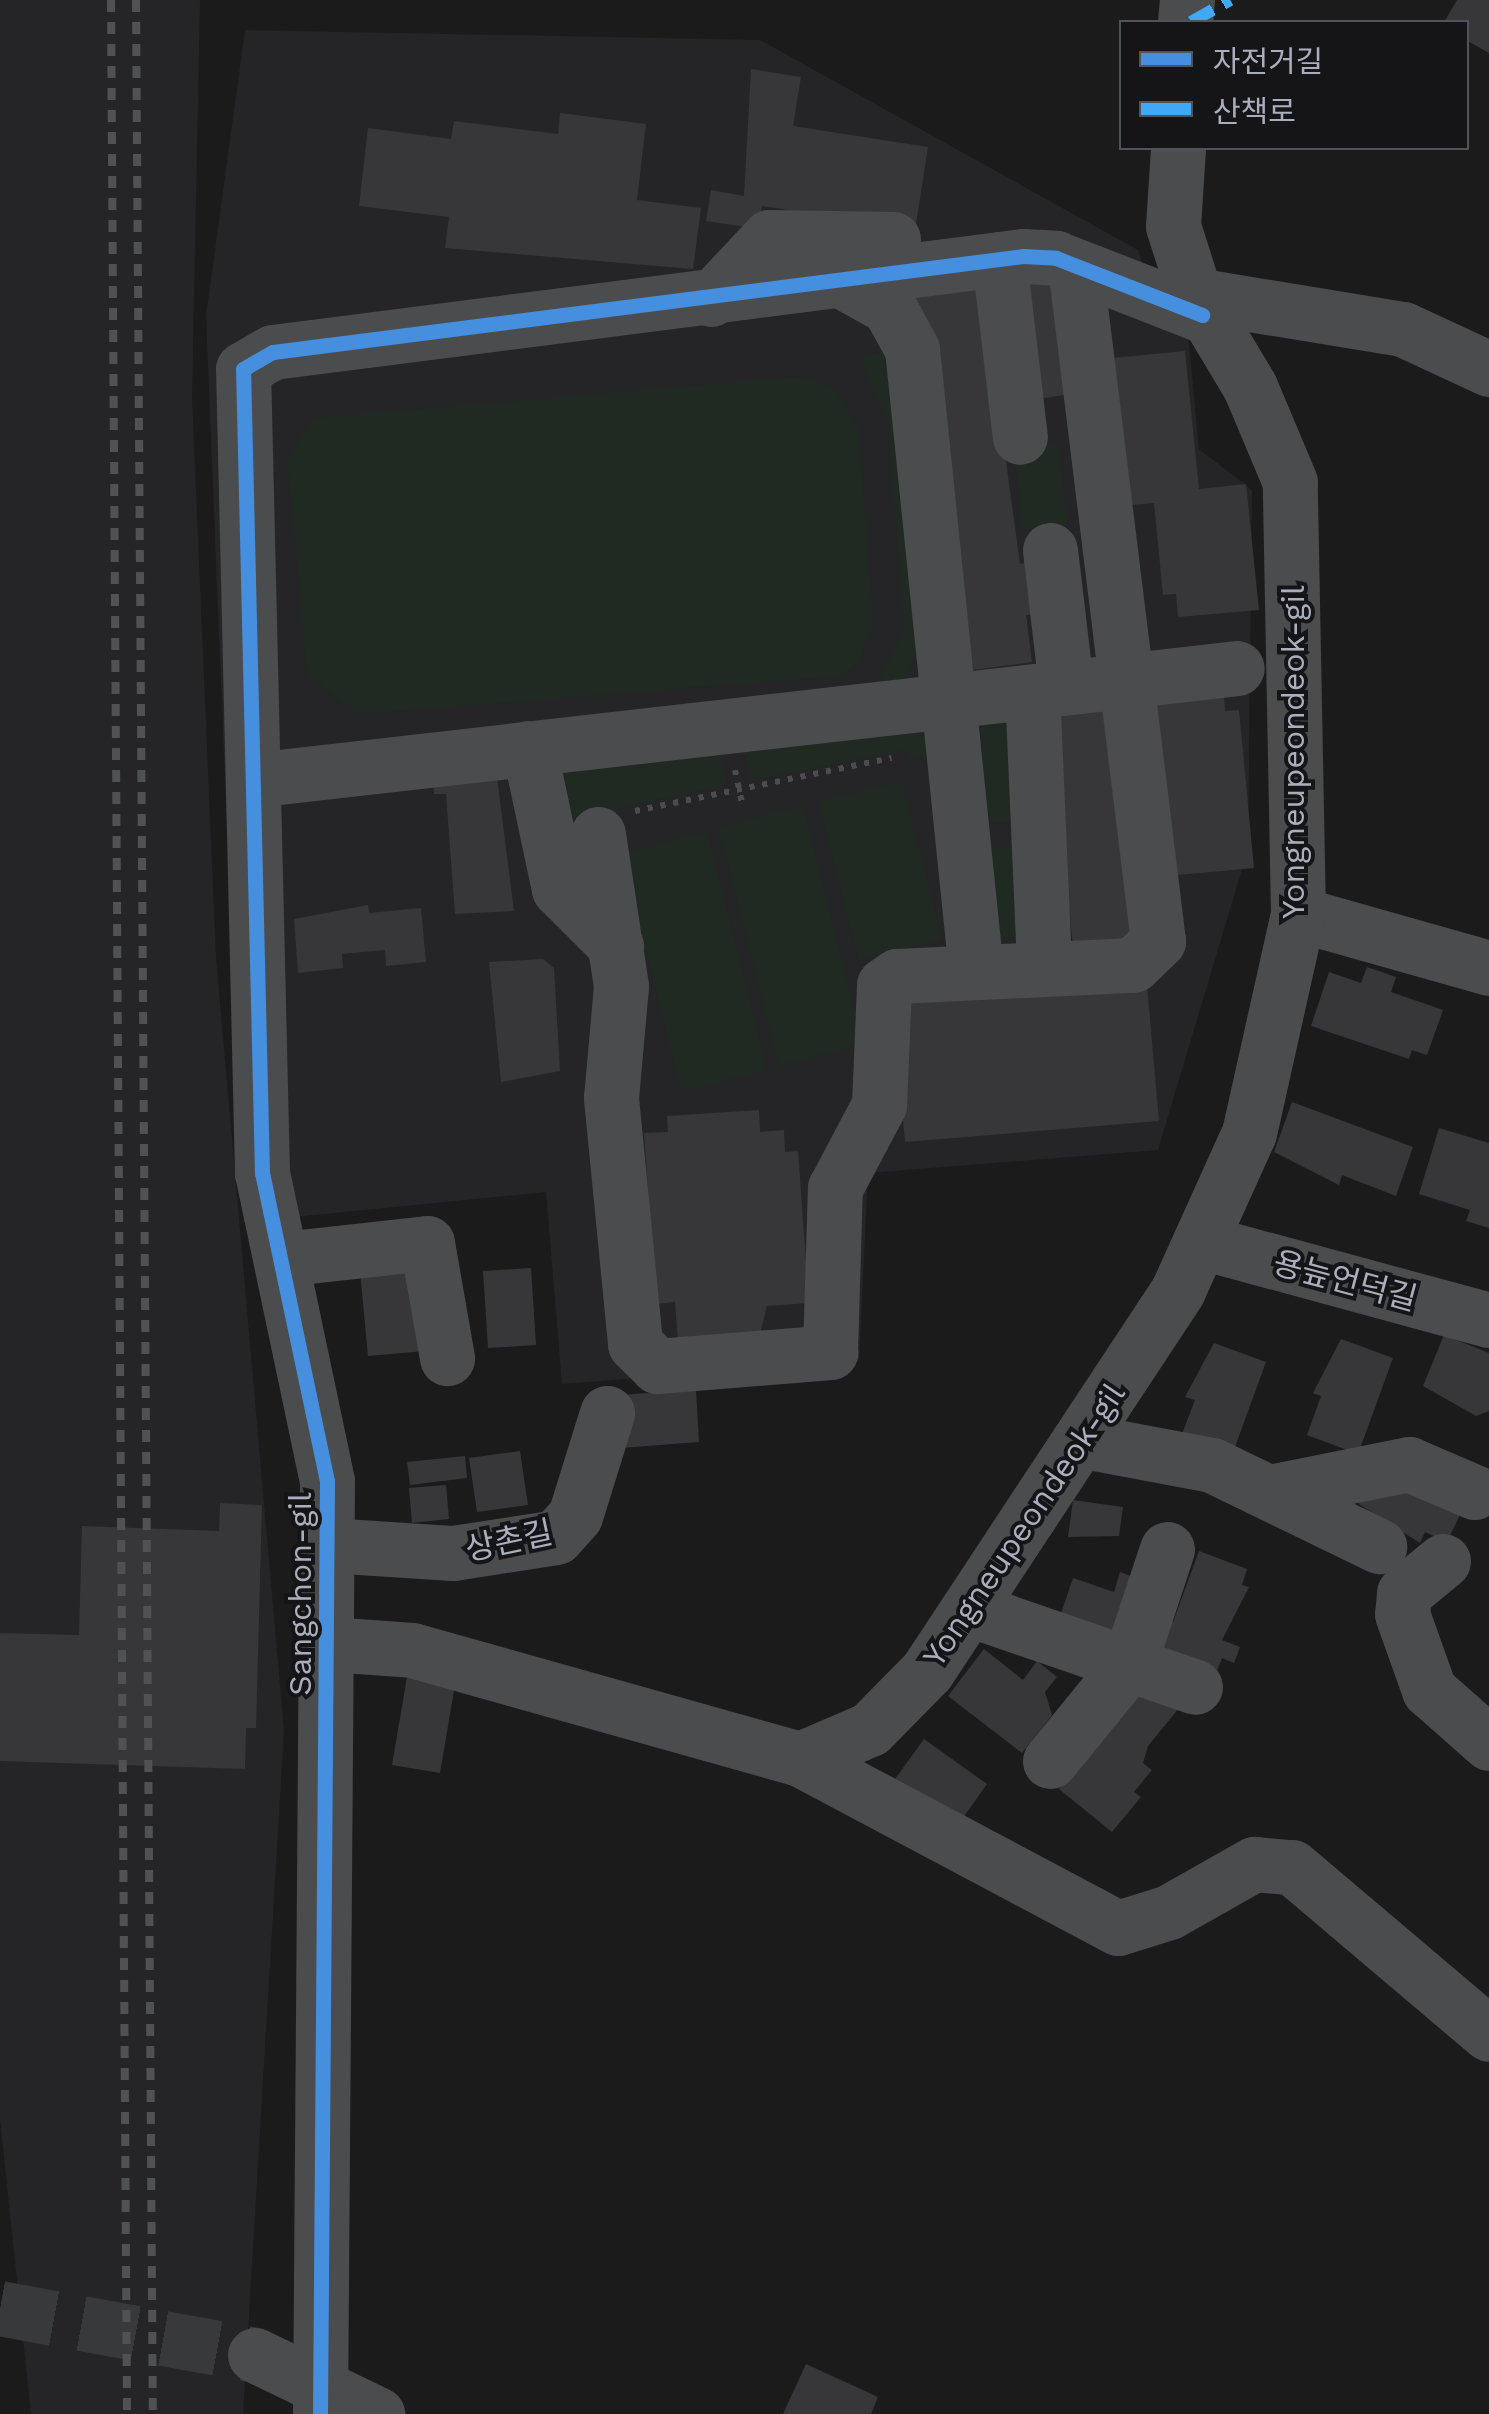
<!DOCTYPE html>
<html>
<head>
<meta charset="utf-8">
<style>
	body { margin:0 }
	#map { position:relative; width:1489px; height:2414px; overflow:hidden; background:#1b1b1b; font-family:"Work Sans","Noto Sans KR",sans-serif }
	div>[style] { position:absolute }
	.built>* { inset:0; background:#252528 }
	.green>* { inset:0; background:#202922 }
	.building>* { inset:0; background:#373739 }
	.minor-tunnel>* { height:55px; margin-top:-27.5px; transform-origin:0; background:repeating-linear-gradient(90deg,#38393b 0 55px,transparent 0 83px) }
	.path>* { height:6px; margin-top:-3px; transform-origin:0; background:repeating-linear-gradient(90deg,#4c4c50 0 5px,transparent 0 13px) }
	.minor>* { height:55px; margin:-27.5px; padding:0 27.5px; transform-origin:27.5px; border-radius:27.5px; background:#4b4c4e }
	.rail>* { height:8px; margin-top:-4px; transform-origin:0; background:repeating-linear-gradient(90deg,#505154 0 12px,transparent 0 22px) }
	.quiet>* { height:12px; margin-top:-6px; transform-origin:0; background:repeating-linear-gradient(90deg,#3fa9f5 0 25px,transparent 0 37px) }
	.cycleway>* { height:15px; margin:-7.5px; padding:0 7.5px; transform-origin:7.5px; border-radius:7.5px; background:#468fdf }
	span { translate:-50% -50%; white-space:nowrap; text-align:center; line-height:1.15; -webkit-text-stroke:8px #151518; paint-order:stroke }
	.street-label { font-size:32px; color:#abafbd }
	.legend { position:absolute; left:1119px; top:20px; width:350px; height:130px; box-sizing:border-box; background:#151518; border:2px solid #51535a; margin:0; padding:12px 18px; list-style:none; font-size:30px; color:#abafbd }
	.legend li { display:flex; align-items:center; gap:20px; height:50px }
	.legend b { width:50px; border:2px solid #51535a }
</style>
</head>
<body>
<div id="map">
	<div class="built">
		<div style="clip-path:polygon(0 0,200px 0,192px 399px,216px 957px,284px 1731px,243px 2414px,31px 2414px,0 2119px)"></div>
		<div style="clip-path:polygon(245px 30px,760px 40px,1138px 250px,1161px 325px,1188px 333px,1199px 449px,1252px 490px,1248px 849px,1158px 1150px,868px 1173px,859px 1361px,562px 1384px,546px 1192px,243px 1222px,206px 316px)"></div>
	</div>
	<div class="green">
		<div style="clip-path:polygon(884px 352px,921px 643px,906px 677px,876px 686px,904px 631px,888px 422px,864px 372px,863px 355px)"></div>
		<div style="clip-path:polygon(806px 376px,838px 393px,858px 426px,874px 624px,858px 663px,840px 676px,358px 714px,307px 675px,287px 459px,314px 418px)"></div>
		<div style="clip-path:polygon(1059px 444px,1068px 525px,1022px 530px,1014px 449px)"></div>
		<div style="clip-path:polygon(1020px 702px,1023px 821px,980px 824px,982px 714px)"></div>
		<div style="clip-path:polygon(941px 710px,948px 752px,909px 759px,906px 750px,751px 781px,740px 735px)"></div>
		<div style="clip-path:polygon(717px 740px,727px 785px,558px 821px,548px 765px)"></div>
		<div style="clip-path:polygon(902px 781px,942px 939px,859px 960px,818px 802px)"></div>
		<div style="clip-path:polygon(803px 806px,864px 1044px,778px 1066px,718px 827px)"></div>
		<div style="clip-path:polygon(707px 832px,767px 1070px,682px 1092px,621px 854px)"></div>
		<div style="clip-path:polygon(1023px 847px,1029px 936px,990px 938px,984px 849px)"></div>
	</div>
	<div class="building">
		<div style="clip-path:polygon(1457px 0,1489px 0,1489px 53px,1466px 40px,1466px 22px,1444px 22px)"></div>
		<div style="clip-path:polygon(751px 69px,801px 77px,793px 126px,928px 147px,915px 230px,762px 206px,759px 229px,706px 221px,711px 190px,744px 196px)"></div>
		<div style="clip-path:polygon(560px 113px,646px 124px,637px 200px,701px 208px,693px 269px,445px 248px,449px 217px,359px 206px,368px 128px,451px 139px,454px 121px,558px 134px)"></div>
		<div style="clip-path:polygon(1054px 270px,1072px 394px,1030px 400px,1012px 276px)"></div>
		<div style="clip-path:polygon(981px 278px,1020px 564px,1043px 560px,1050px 612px,1026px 615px,1032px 662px,965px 671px,914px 287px)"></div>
		<div style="clip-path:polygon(1185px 351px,1199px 489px,1246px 484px,1259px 610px,1178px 617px,1176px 594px,1163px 595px,1154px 503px,1107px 507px,1102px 359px)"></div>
		<div style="clip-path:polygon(1223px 684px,1225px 711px,1239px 710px,1254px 868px,1156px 877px,1153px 699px)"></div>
		<div style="clip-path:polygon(1115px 692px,1139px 952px,1074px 958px,1050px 698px)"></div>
		<div style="clip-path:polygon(495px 762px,514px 911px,455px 914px,446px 794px,434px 794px,432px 766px)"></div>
		<div style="clip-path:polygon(368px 905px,369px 913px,421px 908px,426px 962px,386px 966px,385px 950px,342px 954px,343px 968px,298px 973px,294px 919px)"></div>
		<div style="clip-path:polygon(543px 959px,554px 968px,560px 1071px,501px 1082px,489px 962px)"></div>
		<div style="clip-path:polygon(1367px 967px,1396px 977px,1391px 992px,1443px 1010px,1427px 1055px,1412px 1050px,1409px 1059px,1311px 1026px,1329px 972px,1361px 983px)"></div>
		<div style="clip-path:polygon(1146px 974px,1159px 1121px,905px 1142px,892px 996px)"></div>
		<div style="clip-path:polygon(1292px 1102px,1413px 1147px,1396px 1196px,1342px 1175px,1339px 1185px,1274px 1152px)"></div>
		<div style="clip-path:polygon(759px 1110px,760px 1132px,784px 1130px,785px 1152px,798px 1151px,809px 1303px,767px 1306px,756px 1349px,679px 1354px,675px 1302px,656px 1304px,644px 1133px,668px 1132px,667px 1116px)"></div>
		<div style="clip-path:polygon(1439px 1128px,1489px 1143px,1489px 1228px,1466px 1221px,1470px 1210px,1419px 1194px)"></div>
		<div style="clip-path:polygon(416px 1256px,425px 1351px,368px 1356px,359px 1261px)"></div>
		<div style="clip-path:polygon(531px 1268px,536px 1345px,488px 1348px,483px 1271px)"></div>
		<div style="clip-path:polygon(1444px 1335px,1489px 1353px,1489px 1411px,1476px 1416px,1423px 1386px)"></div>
		<div style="clip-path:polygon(1341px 1339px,1393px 1358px,1358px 1454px,1307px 1435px,1321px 1396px,1313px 1393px)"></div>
		<div style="clip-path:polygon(1214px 1343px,1266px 1362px,1231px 1458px,1180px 1439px,1195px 1400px,1185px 1397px)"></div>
		<div style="clip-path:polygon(696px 1390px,699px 1442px,621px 1448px,618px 1395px)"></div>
		<div style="clip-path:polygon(520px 1451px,528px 1505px,477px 1512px,469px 1458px)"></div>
		<div style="clip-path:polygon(465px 1456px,467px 1478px,410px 1485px,407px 1462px)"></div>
		<div style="clip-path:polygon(1393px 1473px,1467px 1500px,1447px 1542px,1425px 1532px,1420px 1543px,1359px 1504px,1369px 1483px)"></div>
		<div style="clip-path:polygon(446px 1485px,449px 1519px,412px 1523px,409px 1488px)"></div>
		<div style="clip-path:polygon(1073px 1500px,1123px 1507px,1119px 1536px,1068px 1537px)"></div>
		<div style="clip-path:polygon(220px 1503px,262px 1505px,256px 1728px,246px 1728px,245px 1769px,0 1761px,0 1633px,79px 1635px,82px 1526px,219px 1531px)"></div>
		<div style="clip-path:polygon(1199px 1551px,1247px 1569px,1242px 1585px,1249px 1587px,1222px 1640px,1240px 1647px,1234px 1663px,1222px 1658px,1214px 1679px,1147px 1655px,1160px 1617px,1173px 1622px)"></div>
		<div style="clip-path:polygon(1120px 1572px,1139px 1579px,1124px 1648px,1057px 1625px,1073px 1578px,1114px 1592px)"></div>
		<div style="clip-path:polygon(984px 1649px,1023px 1680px,1037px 1661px,1057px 1677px,1045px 1692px,1052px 1715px,1022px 1753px,948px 1696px)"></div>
		<div style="clip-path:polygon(408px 1671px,456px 1679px,440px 1773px,392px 1765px)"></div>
		<div style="clip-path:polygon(1138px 1674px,1179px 1708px,1148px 1746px,1143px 1763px,1152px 1770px,1134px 1792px,1141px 1797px,1112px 1832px,1059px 1789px)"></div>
		<div style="clip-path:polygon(924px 1739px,987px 1784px,960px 1822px,895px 1779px)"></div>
		<div style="clip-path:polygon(806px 2364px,878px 2397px,871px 2414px,783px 2414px)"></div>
	</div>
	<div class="minor-tunnel">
		<div style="left:0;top:2308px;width:259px;rotate:10.4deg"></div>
	</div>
	<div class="path">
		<div style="left:735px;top:770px;width:38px;rotate:78deg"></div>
		<div style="left:635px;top:811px;width:262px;rotate:-11.7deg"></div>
	</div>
	<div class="minor">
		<div style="left:1185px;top:22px;width:22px;rotate:-85deg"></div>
		<div style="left:999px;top:259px;width:179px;rotate:83.3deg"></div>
		<div style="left:844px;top:282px;width:51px;rotate:29.1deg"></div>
		<div style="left:889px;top:307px;width:48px;rotate:61.3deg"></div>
		<div style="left:912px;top:349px;width:626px;rotate:84.13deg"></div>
		<div style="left:1195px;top:295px;width:211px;rotate:9.3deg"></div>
		<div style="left:1403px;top:329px;width:95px;rotate:24.9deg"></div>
		<div style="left:711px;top:299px;width:85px;rotate:-46.9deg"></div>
		<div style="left:769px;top:237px;width:124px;rotate:0.9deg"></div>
		<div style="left:1050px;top:550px;width:138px;rotate:83.3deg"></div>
		<div style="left:1033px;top:712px;width:256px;rotate:87.5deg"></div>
		<div style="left:529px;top:748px;width:144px;rotate:78deg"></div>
		<div style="left:559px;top:889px;width:81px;rotate:45deg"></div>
		<div style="left:253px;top:780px;width:990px;rotate:-6.49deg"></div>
		<div style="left:598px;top:834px;width:154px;rotate:81.4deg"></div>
		<div style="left:621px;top:986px;width:112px;rotate:95.1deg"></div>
		<div style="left:611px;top:1098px;width:247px;rotate:84.4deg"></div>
		<div style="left:635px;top:1344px;width:31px;rotate:45deg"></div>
		<div style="left:657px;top:1366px;width:174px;rotate:-4.6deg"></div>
		<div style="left:830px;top:1352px;width:164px;rotate:-88.3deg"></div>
		<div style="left:835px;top:1188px;width:94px;rotate:-62.1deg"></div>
		<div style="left:879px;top:1105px;width:120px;rotate:-87.6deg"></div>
		<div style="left:884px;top:985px;width:16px;rotate:-35deg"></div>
		<div style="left:897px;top:976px;width:236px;rotate:-2.7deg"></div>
		<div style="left:1133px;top:965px;width:35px;rotate:-44deg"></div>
		<div style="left:1158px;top:941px;width:680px;rotate:-97.01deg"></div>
		<div style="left:1298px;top:914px;width:198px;rotate:15.8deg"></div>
		<div style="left:1202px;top:1242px;width:297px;rotate:15.2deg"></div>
		<div style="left:282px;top:1259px;width:146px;rotate:-6.3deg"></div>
		<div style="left:427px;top:1243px;width:117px;rotate:80.1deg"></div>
		<div style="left:1084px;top:1441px;width:130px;rotate:10.6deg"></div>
		<div style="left:1212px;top:1465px;width:186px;rotate:25.9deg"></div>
		<div style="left:1270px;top:1492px;width:142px;rotate:-11.4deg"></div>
		<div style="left:1409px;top:1464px;width:71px;rotate:23.3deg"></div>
		<div style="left:328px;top:1545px;width:125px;rotate:3.7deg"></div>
		<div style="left:453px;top:1553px;width:104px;rotate:-8.8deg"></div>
		<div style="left:556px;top:1537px;width:28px;rotate:-48deg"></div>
		<div style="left:575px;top:1516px;width:108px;rotate:-72.7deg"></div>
		<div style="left:1443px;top:1561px;width:50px;rotate:140.6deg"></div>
		<div style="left:1404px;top:1593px;width:21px;rotate:95deg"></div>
		<div style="left:1402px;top:1614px;width:81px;rotate:70.4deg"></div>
		<div style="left:1429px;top:1690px;width:80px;rotate:41.5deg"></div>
		<div style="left:969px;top:1609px;width:239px;rotate:19deg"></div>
		<div style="left:329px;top:1644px;width:83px;rotate:4.1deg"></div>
		<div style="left:412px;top:1650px;width:403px;rotate:15.7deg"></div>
		<div style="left:800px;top:1759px;width:360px;rotate:28deg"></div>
		<div style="left:1118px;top:1928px;width:53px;rotate:-17.4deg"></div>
		<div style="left:1169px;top:1912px;width:98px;rotate:-29.5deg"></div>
		<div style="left:1254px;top:1864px;width:38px;rotate:5deg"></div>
		<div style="left:1292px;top:1867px;width:258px;rotate:40.3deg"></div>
		<div style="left:800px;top:1759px;width:76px;rotate:-23.2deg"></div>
		<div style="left:870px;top:1729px;width:81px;rotate:-45.5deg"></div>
		<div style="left:927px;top:1671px;width:456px;rotate:-56.6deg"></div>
		<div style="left:1178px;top:1290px;width:172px;rotate:-65.7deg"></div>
		<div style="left:1249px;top:1133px;width:224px;rotate:-77.4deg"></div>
		<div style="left:1298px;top:914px;width:432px;rotate:-91.1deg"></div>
		<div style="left:1290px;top:482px;width:103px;rotate:-112.8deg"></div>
		<div style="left:1250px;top:387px;width:107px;rotate:-120.9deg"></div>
		<div style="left:1195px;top:295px;width:72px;rotate:-107.7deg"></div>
		<div style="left:1173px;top:226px;width:78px;rotate:-86.3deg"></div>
		<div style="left:1050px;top:1761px;width:125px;rotate:-50.8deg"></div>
		<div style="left:1129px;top:1664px;width:121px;rotate:-71.7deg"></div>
		<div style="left:255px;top:2355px;width:136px;rotate:25.8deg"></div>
		<div style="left:320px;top:2414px;width:933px;rotate:-89.57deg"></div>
		<div style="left:327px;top:1481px;width:315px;rotate:-101.9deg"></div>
		<div style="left:262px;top:1173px;width:804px;rotate:-91.35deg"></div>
		<div style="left:243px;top:369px;width:34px;rotate:-30deg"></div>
		<div style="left:273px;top:352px;width:756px;rotate:-7.29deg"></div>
		<div style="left:1023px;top:256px;width:33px;rotate:3deg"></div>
		<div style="left:1056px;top:258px;width:157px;rotate:21.3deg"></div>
	</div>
	<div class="rail">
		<div style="left:111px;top:0;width:2414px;rotate:89.62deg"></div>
		<div style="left:136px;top:0;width:2414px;rotate:89.6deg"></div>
	</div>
	<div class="quiet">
		<div style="left:1191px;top:22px;width:45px;rotate:-29.4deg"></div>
	</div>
	<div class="cycleway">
		<div style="left:320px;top:2414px;width:933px;rotate:-89.57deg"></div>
		<div style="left:327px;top:1481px;width:315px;rotate:-101.9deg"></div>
		<div style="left:262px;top:1173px;width:804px;rotate:-91.35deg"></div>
		<div style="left:243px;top:369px;width:34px;rotate:-30deg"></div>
		<div style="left:273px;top:352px;width:756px;rotate:-7.29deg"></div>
		<div style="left:1023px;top:256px;width:33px;rotate:3deg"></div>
		<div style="left:1056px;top:258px;width:157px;rotate:21.3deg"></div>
	</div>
	<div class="street-label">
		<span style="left:1293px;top:752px;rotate:-90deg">Yongneupeondeok-gil</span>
		<span style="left:1345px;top:1281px;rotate:15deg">용늪언덕길</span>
		<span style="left:1024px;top:1525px;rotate:-56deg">Yongneupeondeok-gil</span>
		<span style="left:509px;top:1541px;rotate:-12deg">상촌길</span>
		<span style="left:300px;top:1594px;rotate:-90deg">Sangchon-gil</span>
	</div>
	<ul class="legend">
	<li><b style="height:12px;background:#468fdf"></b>자전거길</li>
	<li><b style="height:12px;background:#3fa9f5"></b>산책로</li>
	</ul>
</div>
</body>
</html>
